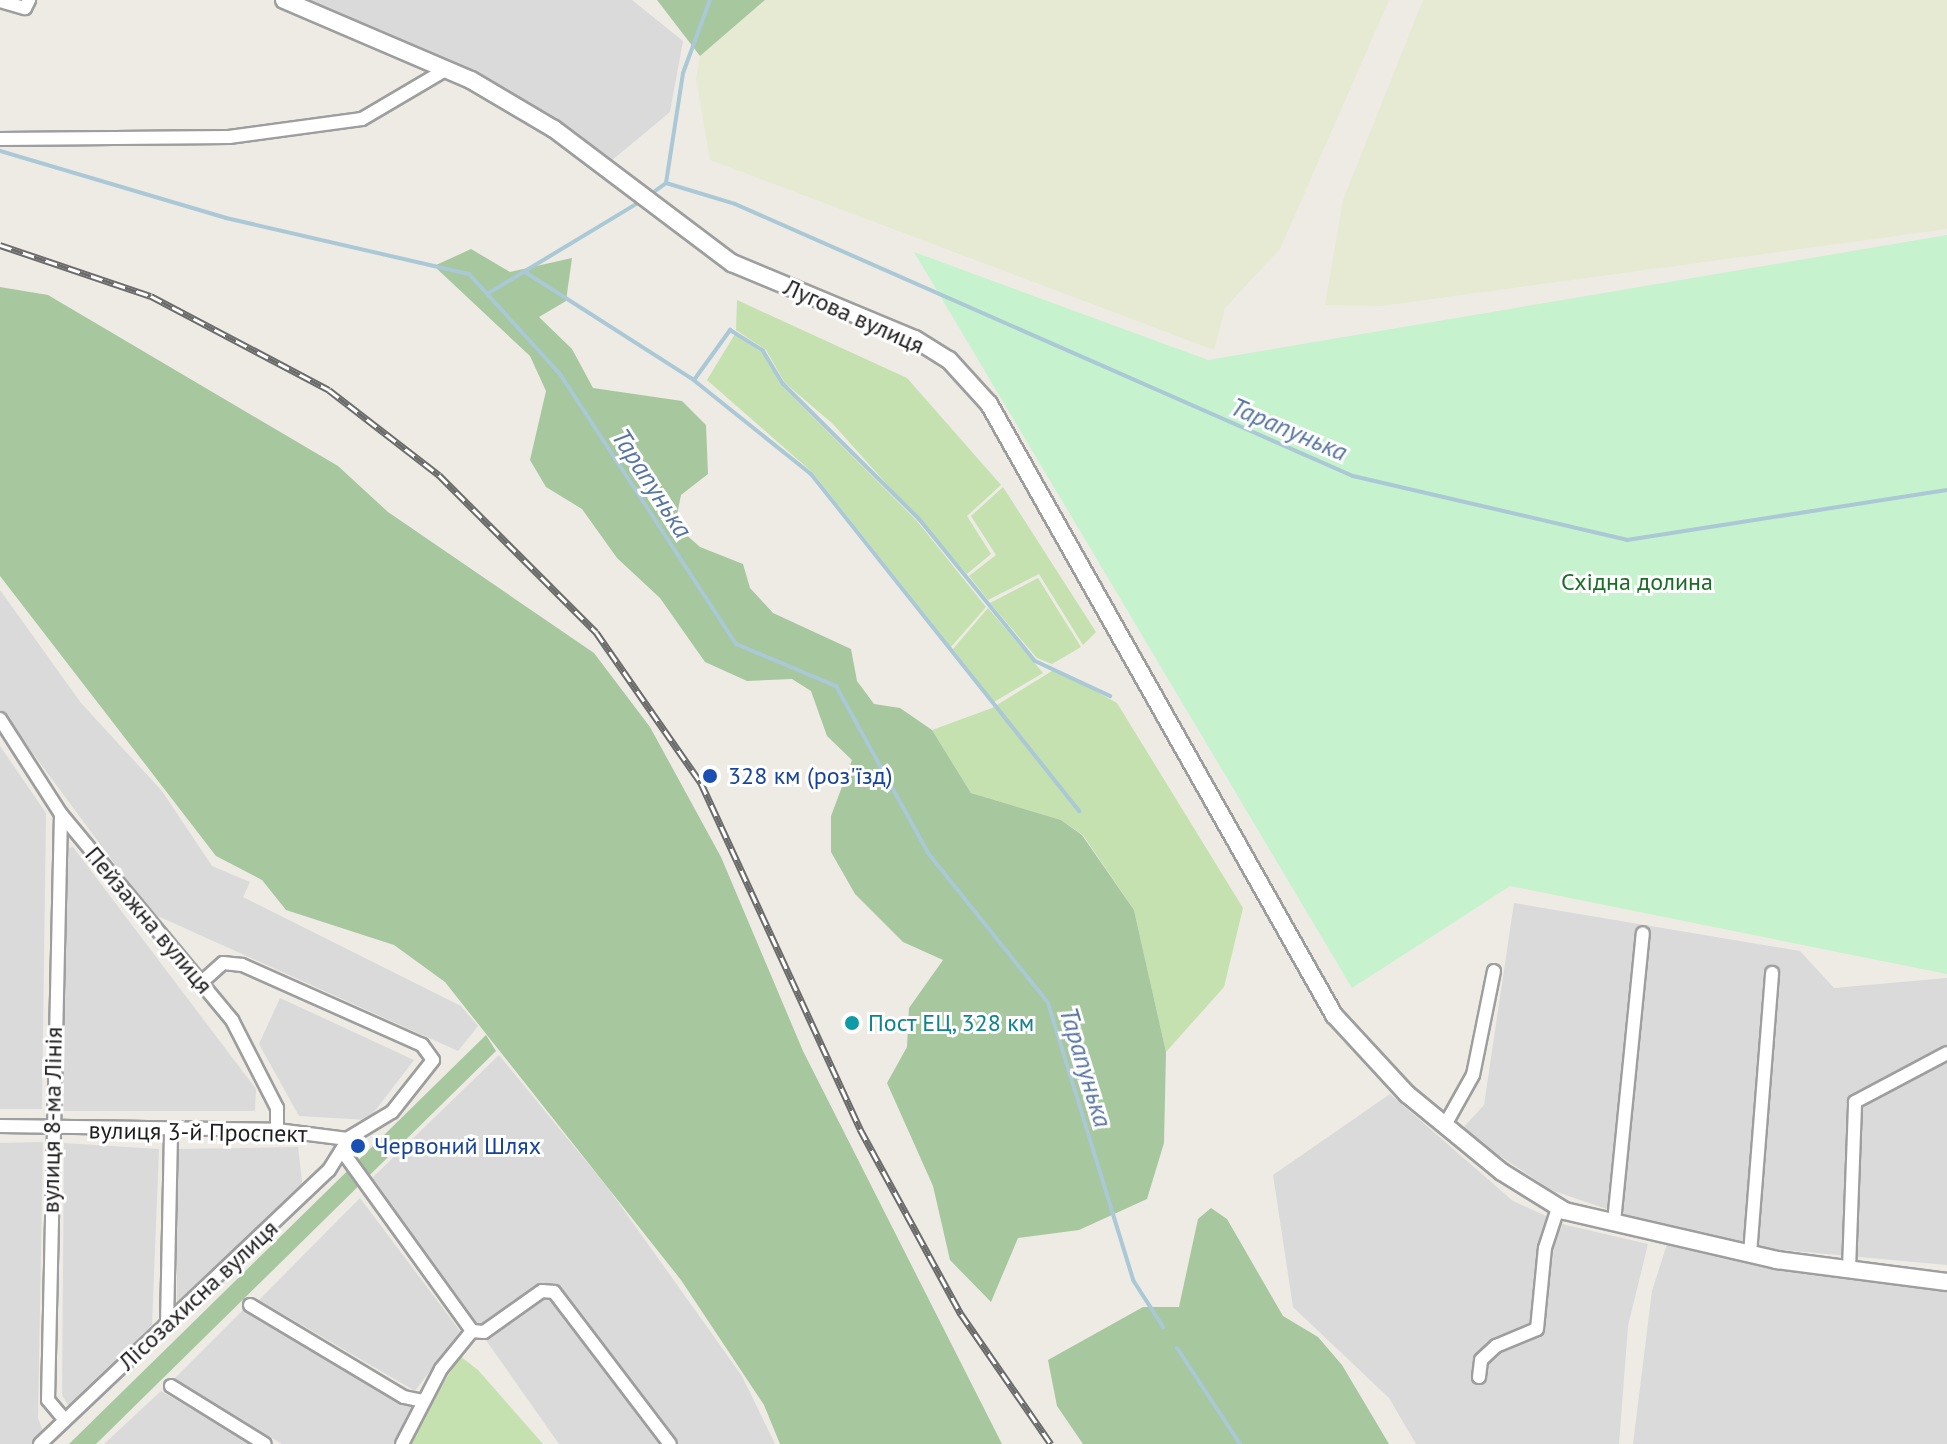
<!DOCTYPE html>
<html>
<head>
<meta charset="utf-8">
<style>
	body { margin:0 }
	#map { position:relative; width:1947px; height:1444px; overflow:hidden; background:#edebe4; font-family:"PT Sans",sans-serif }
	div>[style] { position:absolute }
	.residential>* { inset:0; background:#dbdada }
	.farmland>* { inset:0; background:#e6ead2 }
	.grass>* { inset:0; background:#c5e1b0 }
	.forest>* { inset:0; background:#a7c79e }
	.park>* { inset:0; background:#c6f2cd }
	.stream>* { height:4px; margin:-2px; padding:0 2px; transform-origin:2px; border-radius:2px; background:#aac8d5 }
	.roads { filter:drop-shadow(2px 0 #9e9e9e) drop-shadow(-2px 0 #9e9e9e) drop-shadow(0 2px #9e9e9e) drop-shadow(0 -2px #9e9e9e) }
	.minor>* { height:12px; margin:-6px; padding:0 6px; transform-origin:6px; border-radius:6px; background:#fff }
	.tertiary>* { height:16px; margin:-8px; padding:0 8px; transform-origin:8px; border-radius:8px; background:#fff }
	.rail>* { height:7px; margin-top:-3.5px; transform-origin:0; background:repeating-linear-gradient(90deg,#fff 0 12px,#6b6b6b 0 24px); box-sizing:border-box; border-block:2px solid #6b6b6b }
	.dots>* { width:22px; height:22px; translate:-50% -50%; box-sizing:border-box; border:4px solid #fff; border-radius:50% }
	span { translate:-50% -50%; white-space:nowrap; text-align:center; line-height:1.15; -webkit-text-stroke:6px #fff; paint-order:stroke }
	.street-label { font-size:24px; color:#1d1d1d }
	.park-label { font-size:24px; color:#196e26 }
	.transit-label { font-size:24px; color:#164399 }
	.left { translate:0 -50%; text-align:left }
	.culture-label { font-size:24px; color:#0d838f }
	.water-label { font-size:26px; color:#5675a1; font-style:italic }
</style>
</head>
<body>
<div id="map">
	<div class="residential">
		<div style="clip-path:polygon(304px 0,632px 0,683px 41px,670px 112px,611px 161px,557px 120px)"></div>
		<div style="clip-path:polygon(0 590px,81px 703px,162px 791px,212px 866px,250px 882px,243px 897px,461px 1006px,478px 1026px,458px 1051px,151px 913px,0 709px)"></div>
		<div style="clip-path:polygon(0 746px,46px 813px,42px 1109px,0 1109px)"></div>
		<div style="clip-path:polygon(73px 847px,256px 1089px,255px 1111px,62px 1111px,63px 849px)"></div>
		<div style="clip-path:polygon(1514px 903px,1800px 951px,1834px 988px,1947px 978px,1947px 1265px,1763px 1248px,1642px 1221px,1551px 1190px,1461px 1130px,1484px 1105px)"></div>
		<div style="clip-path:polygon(280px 998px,414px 1060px,368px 1120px,299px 1116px,259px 1044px)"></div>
		<div style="clip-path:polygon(499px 1055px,608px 1188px,742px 1376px,775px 1444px,559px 1444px,372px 1178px)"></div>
		<div style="clip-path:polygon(1390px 1094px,1513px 1201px,1566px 1225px,1648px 1244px,1628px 1326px,1619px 1444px,1416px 1444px,1389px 1398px,1293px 1307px,1273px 1175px)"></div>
		<div style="clip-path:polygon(43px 1142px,38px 1418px,44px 1433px,32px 1444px,0 1444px,0 1143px)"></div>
		<div style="clip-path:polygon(64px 1143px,159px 1149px,152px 1325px,70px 1409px,62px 1395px)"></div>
		<div style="clip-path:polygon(298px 1147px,303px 1190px,177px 1309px,176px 1149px)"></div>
		<div style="clip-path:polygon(360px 1198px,460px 1331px,415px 1391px,259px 1300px)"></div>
		<div style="clip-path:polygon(1667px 1244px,1947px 1291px,1947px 1444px,1633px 1444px,1652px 1291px)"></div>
		<div style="clip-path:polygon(245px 1308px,399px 1404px,417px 1407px,394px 1444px,282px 1444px,174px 1379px)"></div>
		<div style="clip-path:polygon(161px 1391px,251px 1444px,104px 1444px)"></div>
	</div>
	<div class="farmland">
		<div style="clip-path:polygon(765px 0,1389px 0,1280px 249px,1225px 308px,1214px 350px,710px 160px,696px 78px,700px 56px)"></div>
		<div style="clip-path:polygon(1423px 0,1947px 0,1947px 229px,1381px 306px,1325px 305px,1343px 200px)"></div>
	</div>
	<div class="grass">
		<div style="clip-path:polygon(737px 300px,907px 378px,1001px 485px,967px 516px,991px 554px,967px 574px,833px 424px,785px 383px,766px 350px,736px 330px)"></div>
		<div style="clip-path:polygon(735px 334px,764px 354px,781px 385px,917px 521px,986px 607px,951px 647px,813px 473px,707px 380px)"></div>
		<div style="clip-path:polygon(1003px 487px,1096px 632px,1083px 645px,1039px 574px,988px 600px,969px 576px,996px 555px,971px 516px)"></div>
		<div style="clip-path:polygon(1038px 578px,1081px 647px,1052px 664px,1037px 658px,990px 603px)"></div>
		<div style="clip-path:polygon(988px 608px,1043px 673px,994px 702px,953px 649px)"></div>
		<div style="clip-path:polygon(1055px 669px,1117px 703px,1243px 908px,1224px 987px,1166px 1052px,1134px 910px,1083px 835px,1061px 820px,971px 793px,932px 730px,992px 708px)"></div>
		<div style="clip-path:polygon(460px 1356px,478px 1370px,543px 1444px,406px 1444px)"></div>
	</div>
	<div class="forest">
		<div style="clip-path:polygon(657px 0,765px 0,700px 56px)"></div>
		<div style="clip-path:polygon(471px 249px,510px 272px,572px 258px,566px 301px,539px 317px,572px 349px,593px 388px,682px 401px,706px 425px,708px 474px,681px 495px,675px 525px,700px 547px,743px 564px,750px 588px,773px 613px,851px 649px,857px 681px,874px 704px,900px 708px,932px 730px,971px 793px,1061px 820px,1082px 835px,1134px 910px,1166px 1052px,1164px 1143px,1147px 1199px,1079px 1230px,1018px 1238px,991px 1302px,950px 1260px,933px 1186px,887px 1083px,907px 1047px,909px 1008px,943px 960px,903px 942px,855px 894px,831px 852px,831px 816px,852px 760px,827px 736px,811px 691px,792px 679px,747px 681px,705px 662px,660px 598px,617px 558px,582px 509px,546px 487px,530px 460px,546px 391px,530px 356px,434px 266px)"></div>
		<div style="clip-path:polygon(0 287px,48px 295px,338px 466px,388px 512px,594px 653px,650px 727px,721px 857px,803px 1051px,1002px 1444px,780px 1444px,764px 1405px,681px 1280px,445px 982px,394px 945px,286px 910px,262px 880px,216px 856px,0 576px)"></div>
		<div style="clip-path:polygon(486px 1035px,496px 1051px,96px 1444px,69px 1444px)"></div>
		<div style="clip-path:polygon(1211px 1208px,1227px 1219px,1283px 1316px,1318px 1337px,1342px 1365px,1389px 1444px,1083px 1444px,1057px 1406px,1048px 1360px,1143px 1307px,1179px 1307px,1198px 1219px)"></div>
	</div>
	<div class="park">
		<div style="clip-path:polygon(1947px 235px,1947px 974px,1510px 886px,1352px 988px,914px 252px,1208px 360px)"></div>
	</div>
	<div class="stream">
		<div style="left:0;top:151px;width:236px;rotate:16.5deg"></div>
		<div style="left:226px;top:218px;width:249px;rotate:13deg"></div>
		<div style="left:469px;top:274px;width:135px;rotate:47.7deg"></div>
		<div style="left:560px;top:374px;width:322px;rotate:56.9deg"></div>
		<div style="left:736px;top:644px;width:108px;rotate:22.8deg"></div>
		<div style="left:836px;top:686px;width:191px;rotate:61.1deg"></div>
		<div style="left:928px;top:853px;width:192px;rotate:51.3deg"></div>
		<div style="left:1048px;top:1003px;width:290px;rotate:72.9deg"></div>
		<div style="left:1133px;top:1280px;width:56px;rotate:57.4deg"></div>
		<div style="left:666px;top:183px;width:111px;rotate:-81.2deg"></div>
		<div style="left:683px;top:73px;width:78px;rotate:-69.7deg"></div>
		<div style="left:655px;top:191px;width:14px;rotate:-36deg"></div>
		<div style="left:666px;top:183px;width:72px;rotate:16.9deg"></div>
		<div style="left:735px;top:204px;width:675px;rotate:23.76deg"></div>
		<div style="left:1353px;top:476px;width:281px;rotate:13.1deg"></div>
		<div style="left:1627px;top:540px;width:324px;rotate:-8.9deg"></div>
		<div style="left:525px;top:272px;width:197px;rotate:32.6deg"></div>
		<div style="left:691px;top:378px;width:154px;rotate:38.7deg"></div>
		<div style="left:811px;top:474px;width:431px;rotate:51.5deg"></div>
		<div style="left:487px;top:294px;width:174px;rotate:-31.1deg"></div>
		<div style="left:694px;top:380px;width:62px;rotate:-54.2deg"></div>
		<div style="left:730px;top:330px;width:39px;rotate:32deg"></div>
		<div style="left:763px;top:351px;width:39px;rotate:59deg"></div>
		<div style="left:783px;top:384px;width:192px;rotate:44.8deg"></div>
		<div style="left:919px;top:519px;width:183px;rotate:50.8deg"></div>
		<div style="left:1035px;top:661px;width:83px;rotate:25deg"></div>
		<div style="left:1177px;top:1348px;width:115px;rotate:56.7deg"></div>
	</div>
	<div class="roads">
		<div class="minor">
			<div style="left:0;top:1px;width:26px;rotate:16deg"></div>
			<div style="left:25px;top:8px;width:9px;rotate:-63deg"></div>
			<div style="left:0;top:139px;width:229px;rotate:-0.5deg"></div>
			<div style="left:229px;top:137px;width:134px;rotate:-7.7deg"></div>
			<div style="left:362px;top:119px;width:99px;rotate:-30.5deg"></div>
			<div style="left:0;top:719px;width:113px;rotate:57.3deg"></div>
			<div style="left:61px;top:814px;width:268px;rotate:50.3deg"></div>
			<div style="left:232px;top:1020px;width:99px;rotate:62.9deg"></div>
			<div style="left:277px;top:1108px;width:22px;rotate:90deg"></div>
			<div style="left:61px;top:814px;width:586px;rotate:91.27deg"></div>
			<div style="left:48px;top:1400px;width:26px;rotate:50deg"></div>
			<div style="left:1445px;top:1125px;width:57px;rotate:-60.8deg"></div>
			<div style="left:1473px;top:1075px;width:106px;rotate:-78.6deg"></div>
			<div style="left:0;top:1126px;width:277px;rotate:0.8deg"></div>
			<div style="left:277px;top:1130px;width:71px;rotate:7.3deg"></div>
			<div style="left:347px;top:1139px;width:52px;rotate:-31deg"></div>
			<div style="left:392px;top:1112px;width:66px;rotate:-51.7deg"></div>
			<div style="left:433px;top:1060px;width:19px;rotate:-126deg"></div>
			<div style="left:422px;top:1045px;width:197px;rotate:-156deg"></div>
			<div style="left:242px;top:965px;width:19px;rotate:-174deg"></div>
			<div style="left:223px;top:963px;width:30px;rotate:138deg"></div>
			<div style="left:343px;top:1152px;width:221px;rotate:54.2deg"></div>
			<div style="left:472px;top:1331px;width:12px;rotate:5deg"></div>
			<div style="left:484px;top:1332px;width:71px;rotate:-35.3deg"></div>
			<div style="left:542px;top:1291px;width:12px;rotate:5deg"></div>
			<div style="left:554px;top:1292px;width:191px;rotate:52.7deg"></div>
			<div style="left:1614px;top:1222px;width:290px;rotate:-84.3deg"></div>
			<div style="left:1750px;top:1254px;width:282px;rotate:-85.5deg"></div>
			<div style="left:1849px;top:1269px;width:167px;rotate:-87.9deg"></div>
			<div style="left:1855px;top:1102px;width:104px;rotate:-28deg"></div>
			<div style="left:250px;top:1305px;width:179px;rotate:30.9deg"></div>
			<div style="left:404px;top:1397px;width:19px;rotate:12deg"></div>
			<div style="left:167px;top:1324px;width:193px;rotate:-88.8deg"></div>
			<div style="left:1479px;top:1377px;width:17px;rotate:-83deg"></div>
			<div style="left:1481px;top:1360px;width:21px;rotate:-43deg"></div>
			<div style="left:1496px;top:1346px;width:44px;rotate:-22.5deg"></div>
			<div style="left:1537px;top:1329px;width:81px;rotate:-84.4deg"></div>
			<div style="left:1545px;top:1248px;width:42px;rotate:-72deg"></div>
			<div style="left:171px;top:1386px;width:110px;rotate:31.7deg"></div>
			<div style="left:40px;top:1444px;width:398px;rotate:-43.5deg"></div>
			<div style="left:329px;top:1170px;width:31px;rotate:-58deg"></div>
			<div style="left:402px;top:1444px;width:85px;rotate:-62.5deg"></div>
			<div style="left:441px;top:1369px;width:49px;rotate:-50.8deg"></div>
		</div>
		<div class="tertiary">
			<div style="left:284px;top:0;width:203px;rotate:23.2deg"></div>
			<div style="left:471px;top:80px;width:96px;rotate:30.6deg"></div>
			<div style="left:554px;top:129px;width:223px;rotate:37deg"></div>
			<div style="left:732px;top:263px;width:198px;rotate:22.6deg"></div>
			<div style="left:915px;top:339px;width:40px;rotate:32deg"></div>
			<div style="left:949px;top:360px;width:59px;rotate:47.7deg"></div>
			<div style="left:989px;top:404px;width:702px;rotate:60.55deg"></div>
			<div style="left:1334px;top:1015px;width:108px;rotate:47.3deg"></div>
			<div style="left:1407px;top:1094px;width:123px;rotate:39.4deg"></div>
			<div style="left:1502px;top:1172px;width:74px;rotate:31.8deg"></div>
			<div style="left:1565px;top:1211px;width:218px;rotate:13deg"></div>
			<div style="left:1777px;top:1260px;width:171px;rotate:7.4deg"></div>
		</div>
	</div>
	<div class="rail">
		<div style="left:0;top:245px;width:159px;rotate:18.7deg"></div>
		<div style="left:151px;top:296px;width:201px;rotate:27.8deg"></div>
		<div style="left:329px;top:390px;width:139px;rotate:37.7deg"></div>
		<div style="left:439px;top:475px;width:222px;rotate:45deg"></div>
		<div style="left:596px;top:632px;width:184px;rotate:55.2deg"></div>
		<div style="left:701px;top:783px;width:381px;rotate:65.3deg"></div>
		<div style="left:860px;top:1129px;width:211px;rotate:61.4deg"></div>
		<div style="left:961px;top:1314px;width:158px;rotate:55.3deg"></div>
	</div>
	<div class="dots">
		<div style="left:710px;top:776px;background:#1a4fb4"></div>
		<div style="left:852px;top:1023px;background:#0f9aa8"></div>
		<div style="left:358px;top:1146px;background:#1a4fb4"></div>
	</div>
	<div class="street-label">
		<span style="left:854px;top:316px;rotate:24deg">Лугова вулиця</span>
		<span style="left:149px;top:920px;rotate:50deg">Пейзажна вулиця</span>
		<span style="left:52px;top:1120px;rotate:-89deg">вулиця 8-ма Лінія</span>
		<span style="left:198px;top:1132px;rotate:1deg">вулиця 3-й Проспект</span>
		<span style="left:198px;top:1295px;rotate:-43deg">Лісозахисна вулиця</span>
	</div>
	<div class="park-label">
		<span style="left:1637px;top:582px">Східна долина</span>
	</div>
	<div class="transit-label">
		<span class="left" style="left:728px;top:776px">328 км (роз'їзд)</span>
		<span class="left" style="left:374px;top:1146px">Червоний Шлях</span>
	</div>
	<div class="culture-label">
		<span class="left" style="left:868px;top:1023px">Пост ЕЦ, 328 км</span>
	</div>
	<div class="water-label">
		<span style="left:1289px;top:429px;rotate:23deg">Тарапунька</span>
		<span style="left:652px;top:483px;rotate:57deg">Тарапунька</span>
		<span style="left:1086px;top:1067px;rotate:73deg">Тарапунька</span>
	</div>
</div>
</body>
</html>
